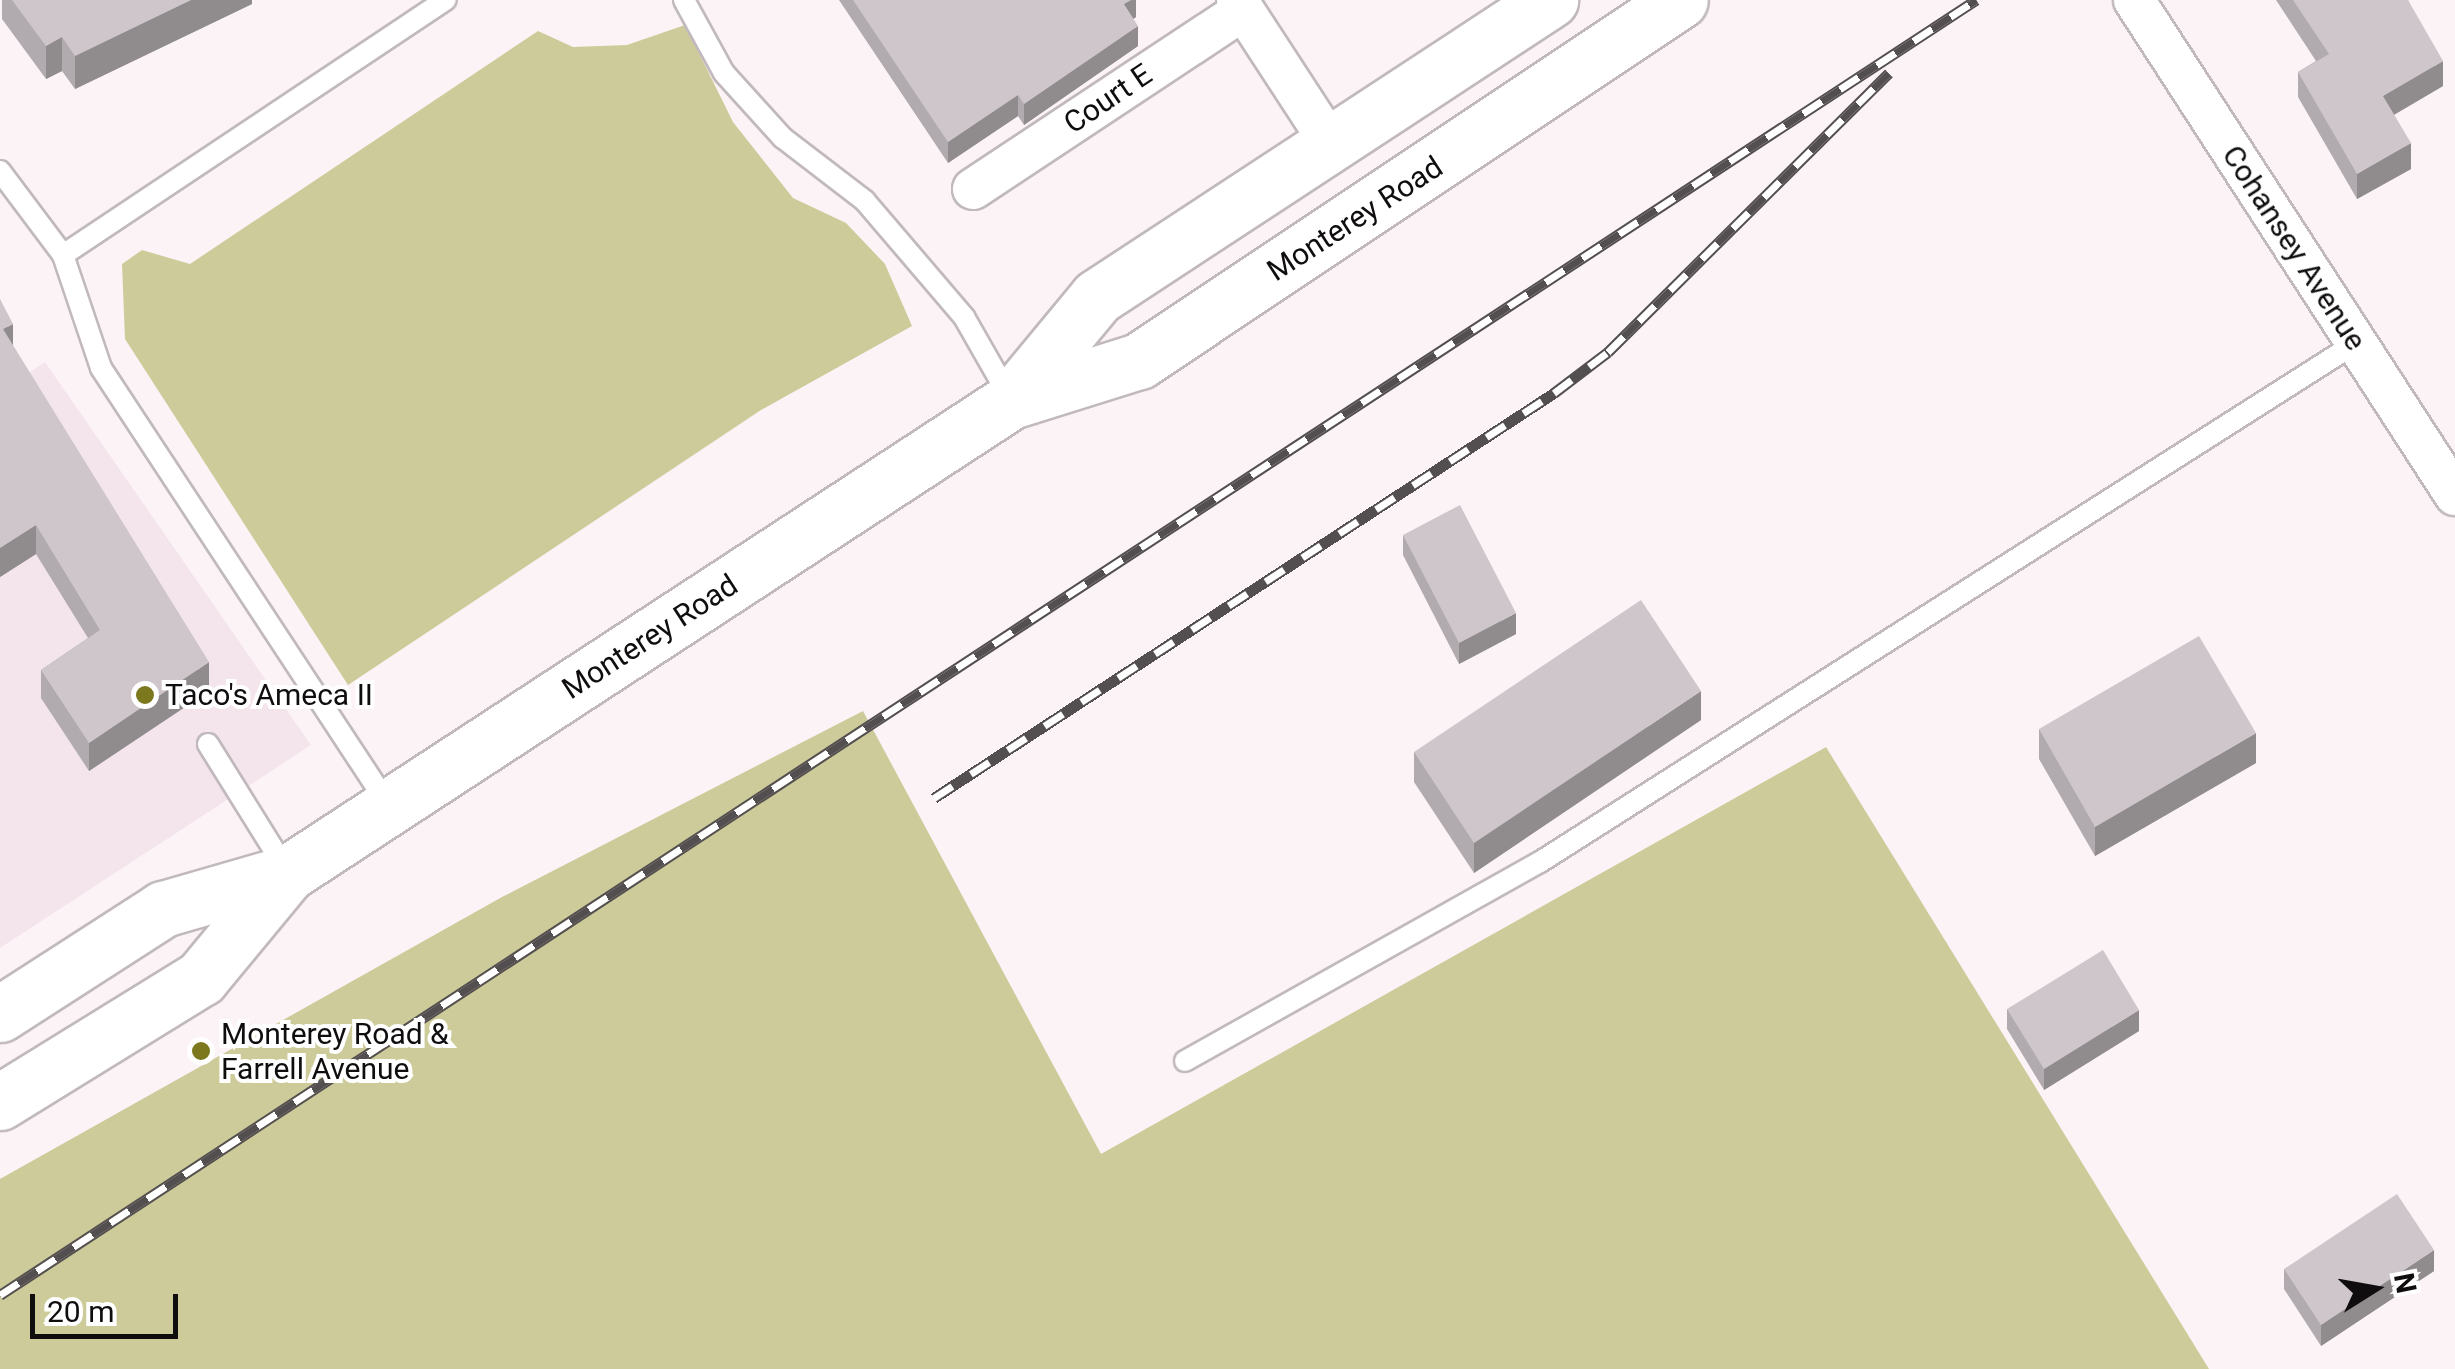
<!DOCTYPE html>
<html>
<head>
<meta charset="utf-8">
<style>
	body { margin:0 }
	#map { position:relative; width:2455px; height:1369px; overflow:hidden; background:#fcf3f7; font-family:Roboto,sans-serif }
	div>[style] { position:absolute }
	.built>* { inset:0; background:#f4e5ec }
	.green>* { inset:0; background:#cdcb99 }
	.roads { filter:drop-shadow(2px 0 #c1b9bd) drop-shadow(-2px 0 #c1b9bd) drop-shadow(0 2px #c1b9bd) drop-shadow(0 -2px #c1b9bd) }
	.service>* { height:20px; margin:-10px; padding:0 10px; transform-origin:10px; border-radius:10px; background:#fff }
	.minor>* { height:40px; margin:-20px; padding:0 20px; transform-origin:20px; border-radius:20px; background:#fff }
	.primary>* { height:55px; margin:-27.5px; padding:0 27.5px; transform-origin:27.5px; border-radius:27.5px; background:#fff }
	.rail>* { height:11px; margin-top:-5.5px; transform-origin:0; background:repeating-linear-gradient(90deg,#fff 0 22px,#534e50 0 44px); box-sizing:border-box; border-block:2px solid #534e50 }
	.wall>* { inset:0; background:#b1aaae }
	.shaded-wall>* { inset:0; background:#908b8d }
	.building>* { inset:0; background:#cec6ca }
	.dots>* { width:28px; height:28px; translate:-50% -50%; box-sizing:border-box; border:5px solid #fff; border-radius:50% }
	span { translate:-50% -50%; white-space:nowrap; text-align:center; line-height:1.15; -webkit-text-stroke:8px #fff; paint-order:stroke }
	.street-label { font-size:30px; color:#100d0e }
	.poi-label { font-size:30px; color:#100d0e }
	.left { translate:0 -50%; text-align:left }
	.north { position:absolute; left:2325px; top:1239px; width:100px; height:100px; -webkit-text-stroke:8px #fff; paint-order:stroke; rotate:79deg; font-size:28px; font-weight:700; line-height:40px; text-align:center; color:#100d0e }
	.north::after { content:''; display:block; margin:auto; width:35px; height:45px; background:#100d0e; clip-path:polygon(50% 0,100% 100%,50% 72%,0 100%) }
	.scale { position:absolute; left:30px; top:1294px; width:148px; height:45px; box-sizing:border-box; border:5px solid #100d0e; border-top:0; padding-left:12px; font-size:30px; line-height:35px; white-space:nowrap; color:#100d0e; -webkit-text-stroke:8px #fff; paint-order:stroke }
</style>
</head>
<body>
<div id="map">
	<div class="built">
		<div style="clip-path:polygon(45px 362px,311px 745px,0 948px,0 392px)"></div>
	</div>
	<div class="green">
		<div style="clip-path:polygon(685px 25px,733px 122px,793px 198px,846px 223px,885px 264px,912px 326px,761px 410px,348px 685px,125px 339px,122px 264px,142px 250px,190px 264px,538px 31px,573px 47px,627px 45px)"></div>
		<div style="clip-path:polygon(863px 711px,1101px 1154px,1826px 747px,2209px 1369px,0 1369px,0 1179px,502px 897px)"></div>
	</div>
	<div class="roads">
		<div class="service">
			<div style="left:684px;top:0;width:83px;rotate:61.3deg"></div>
			<div style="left:724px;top:73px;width:88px;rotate:47.8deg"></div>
			<div style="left:783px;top:138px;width:103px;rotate:37.5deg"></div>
			<div style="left:865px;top:201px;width:153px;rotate:49.5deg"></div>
			<div style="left:964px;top:317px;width:91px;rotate:60.3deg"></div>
			<div style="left:0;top:171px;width:105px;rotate:53.1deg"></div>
			<div style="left:63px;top:255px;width:119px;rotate:71.4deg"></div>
			<div style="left:101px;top:368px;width:524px;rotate:56.67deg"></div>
			<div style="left:63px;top:255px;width:460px;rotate:-33.7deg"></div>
			<div style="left:208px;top:744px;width:150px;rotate:58.1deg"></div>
			<div style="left:1185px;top:1061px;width:407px;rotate:-29.3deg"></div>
			<div style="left:1540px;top:862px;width:967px;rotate:-32.46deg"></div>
		</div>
		<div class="minor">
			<div style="left:1237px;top:0;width:174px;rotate:56.9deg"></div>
			<div style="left:2134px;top:0;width:590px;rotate:57.04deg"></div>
			<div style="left:973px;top:189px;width:324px;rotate:-33.5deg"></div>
		</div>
		<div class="primary">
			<div style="left:1011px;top:401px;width:135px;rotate:-50.4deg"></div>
			<div style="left:1097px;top:297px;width:542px;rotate:-33.25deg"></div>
			<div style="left:0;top:1014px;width:194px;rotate:-32.8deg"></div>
			<div style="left:163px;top:909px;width:130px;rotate:-16.1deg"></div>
			<div style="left:288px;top:873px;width:863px;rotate:-33.14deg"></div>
			<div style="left:1011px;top:401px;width:134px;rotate:-17.4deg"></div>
			<div style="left:1139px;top:361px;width:650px;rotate:-33.71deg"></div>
			<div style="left:0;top:1102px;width:236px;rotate:-31.7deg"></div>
			<div style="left:201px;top:978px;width:136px;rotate:-50.4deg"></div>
		</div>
	</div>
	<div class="rail">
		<div style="left:934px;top:798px;width:741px;rotate:-33.15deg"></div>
		<div style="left:1554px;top:393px;width:68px;rotate:-37.2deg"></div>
		<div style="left:1608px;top:352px;width:396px;rotate:-44.8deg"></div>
		<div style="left:0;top:1295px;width:2363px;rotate:-33.24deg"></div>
	</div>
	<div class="wall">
		<div style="clip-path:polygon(2px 0,252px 0,252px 4px,75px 89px,62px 71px,46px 79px,2px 19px)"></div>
		<div style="clip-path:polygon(839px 0,1136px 0,1136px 17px,1133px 19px,1138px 46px,1024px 125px,1018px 116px,948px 163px)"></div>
		<div style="clip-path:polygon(2276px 0,2408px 0,2443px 86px,2394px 115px,2411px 169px,2357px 199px,2298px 97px,2298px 72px,2316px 61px)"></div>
		<div style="clip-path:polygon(0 299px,13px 346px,209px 691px,89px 771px,41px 698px,41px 670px,88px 638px,36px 554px,0 577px)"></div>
		<div style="clip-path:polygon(1403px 535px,1516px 634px,1459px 664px,1403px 555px)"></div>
		<div style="clip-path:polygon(1701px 720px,1474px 873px,1414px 782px,1414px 752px)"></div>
		<div style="clip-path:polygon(2039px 729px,2256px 763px,2095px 856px,2039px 759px)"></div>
		<div style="clip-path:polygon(2007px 1009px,2139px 1031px,2044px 1090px,2007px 1029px)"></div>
		<div style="clip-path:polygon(2284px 1269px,2434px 1271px,2321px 1346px,2284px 1289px)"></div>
	</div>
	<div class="shaded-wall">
		<div style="clip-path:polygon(191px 0,252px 0,252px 4px,75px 89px,75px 56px)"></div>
		<div style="clip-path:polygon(1131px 0,1136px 0,1136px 17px,1124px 25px,1124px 4px)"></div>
		<div style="clip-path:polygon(1138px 26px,1138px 46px,1024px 125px,1024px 104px)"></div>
		<div style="clip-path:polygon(62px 37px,62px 71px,46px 79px,46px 46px)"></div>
		<div style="clip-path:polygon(2443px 61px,2443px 86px,2383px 121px,2383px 96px)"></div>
		<div style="clip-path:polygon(1018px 95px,1018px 116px,948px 163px,948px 142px)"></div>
		<div style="clip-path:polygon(2411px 143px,2411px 169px,2357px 199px,2357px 174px)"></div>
		<div style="clip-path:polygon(13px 324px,13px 352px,3px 329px)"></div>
		<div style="clip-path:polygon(36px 525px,36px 554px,0 577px,0 548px)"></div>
		<div style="clip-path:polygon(1516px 613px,1516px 634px,1459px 664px,1459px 643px)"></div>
		<div style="clip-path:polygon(209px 662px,209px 691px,89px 771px,89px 743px)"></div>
		<div style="clip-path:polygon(1701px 691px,1701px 720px,1474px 873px,1474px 843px)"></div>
		<div style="clip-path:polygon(2256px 733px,2256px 763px,2095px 856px,2095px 827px)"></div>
		<div style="clip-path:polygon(2139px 1010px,2139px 1031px,2044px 1090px,2044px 1069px)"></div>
		<div style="clip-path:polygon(2434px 1250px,2434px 1271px,2321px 1346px,2321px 1325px)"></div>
	</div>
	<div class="building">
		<div style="clip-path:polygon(12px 0,191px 0,75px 56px,62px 37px,46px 46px)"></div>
		<div style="clip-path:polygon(853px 0,1131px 0,1124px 4px,1138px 26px,1024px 104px,1018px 95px,948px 142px)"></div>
		<div style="clip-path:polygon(2293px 0,2408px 0,2443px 61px,2383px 96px,2411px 143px,2357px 174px,2298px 72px,2329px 54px)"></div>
		<div style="clip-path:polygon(0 299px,13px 324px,3px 329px,209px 662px,89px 743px,41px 670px,100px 630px,36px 525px,0 548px)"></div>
		<div style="clip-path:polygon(1460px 505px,1516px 613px,1459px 643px,1403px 535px)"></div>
		<div style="clip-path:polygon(1641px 600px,1701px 691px,1474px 843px,1414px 752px)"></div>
		<div style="clip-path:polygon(2199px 636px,2256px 733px,2095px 827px,2039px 729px)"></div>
		<div style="clip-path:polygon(2103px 950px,2139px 1010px,2044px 1069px,2007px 1009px)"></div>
		<div style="clip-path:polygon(2397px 1194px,2434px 1250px,2321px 1325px,2284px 1269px)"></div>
	</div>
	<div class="dots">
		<div style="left:145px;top:695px;background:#7c781d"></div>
		<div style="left:201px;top:1051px;background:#7c781d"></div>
	</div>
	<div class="street-label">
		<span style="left:1108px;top:99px;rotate:-34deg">Court E</span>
		<span style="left:1355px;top:219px;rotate:-33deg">Monterey Road</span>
		<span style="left:2294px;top:248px;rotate:57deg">Cohansey Avenue</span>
		<span style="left:650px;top:637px;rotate:-33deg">Monterey Road</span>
	</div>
	<div class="poi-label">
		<span class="left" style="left:165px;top:695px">Taco's Ameca II</span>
		<span class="left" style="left:221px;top:1051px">Monterey Road &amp;<br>Farrell Avenue</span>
	</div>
	<div class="north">N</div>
	<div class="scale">20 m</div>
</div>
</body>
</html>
